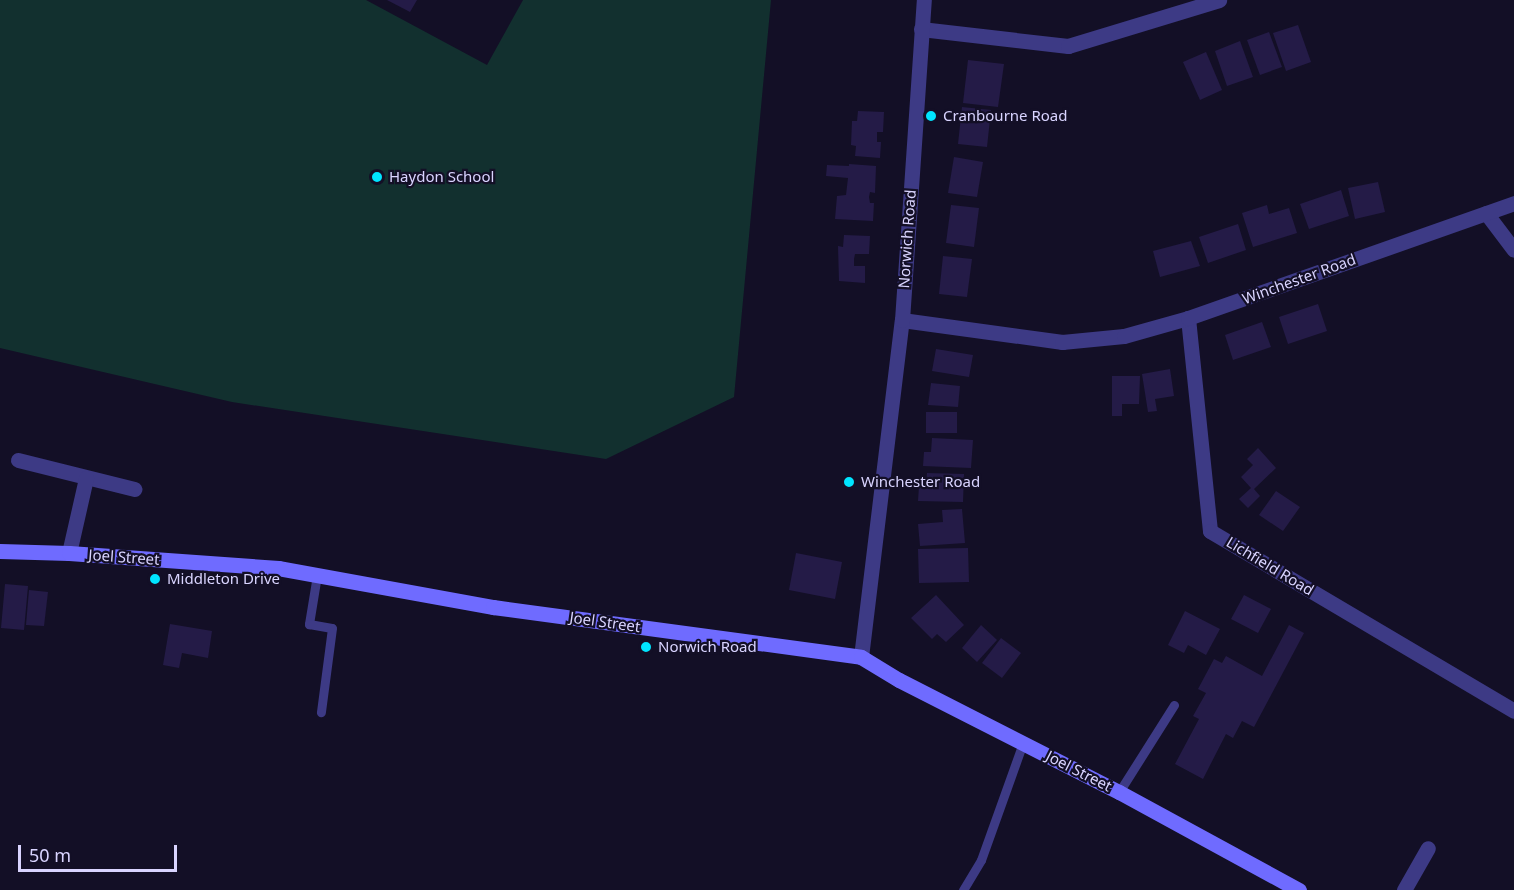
<!DOCTYPE html>
<html>
<head>
<meta charset="utf-8">
<style>
	body { margin:0 }
	#map { position:relative; width:1514px; height:890px; overflow:hidden; background:#130f26; font-family:"Noto Sans",sans-serif }
	div>[style] { position:absolute }
	.green>* { inset:0; background:#12302f }
	.building>* { inset:0; background:#241b47 }
	.lane>* { height:9px; margin:-4.5px; padding:0 4.5px; transform-origin:4.5px; border-radius:4.5px; background:#3d3a85 }
	.street>* { height:15px; margin:-7.5px; padding:0 7.5px; transform-origin:7.5px; border-radius:7.5px; background:#3d3a85 }
	.secondary>* { height:15px; margin:-7.5px; padding:0 7.5px; transform-origin:7.5px; border-radius:7.5px; background:#6f6bff }
	.dots>* { width:16px; height:16px; translate:-50% -50%; box-sizing:border-box; border:3px solid #130f26; border-radius:50% }
	span { translate:-50% -50%; white-space:nowrap; text-align:center; line-height:1.15; -webkit-text-stroke:4.5px #130f26; paint-order:stroke }
	.poi-label { font-size:15px; color:#d9d4ff }
	.left { translate:0 -50%; text-align:left }
	.street-label { font-size:15px; color:#d9d4ff }
	.scale { position:absolute; left:18px; top:845px; width:159px; height:27px; box-sizing:border-box; border:3px solid #d9d4ff; border-top:0; padding-left:8px; font-size:18px; line-height:21px; white-space:nowrap; color:#d9d4ff; -webkit-text-stroke:4px #130f26; paint-order:stroke }
</style>
</head>
<body>
<div id="map">
	<div class="green">
		<div style="clip-path:polygon(0 0,366px 0,487px 65px,523px 0,771px 0,734px 397px,606px 459px,232px 402px,0 348px)"></div>
	</div>
	<div class="building">
		<div style="clip-path:polygon(387px 0,417px 0,410px 12px)"></div>
		<div style="clip-path:polygon(1298px 25px,1311px 62px,1286px 71px,1273px 33px)"></div>
		<div style="clip-path:polygon(1269px 32px,1282px 67px,1260px 75px,1247px 40px)"></div>
		<div style="clip-path:polygon(1240px 41px,1253px 77px,1227px 86px,1215px 51px)"></div>
		<div style="clip-path:polygon(1206px 52px,1222px 90px,1200px 100px,1183px 62px)"></div>
		<div style="clip-path:polygon(968px 60px,1004px 64px,998px 107px,963px 103px)"></div>
		<div style="clip-path:polygon(962px 107px,991px 110px,987px 147px,958px 144px)"></div>
		<div style="clip-path:polygon(858px 111px,884px 112px,883px 132px,877px 132px,877px 142px,881px 142px,880px 158px,855px 156px,856px 146px,851px 145px,852px 121px,857px 121px)"></div>
		<div style="clip-path:polygon(954px 157px,983px 162px,977px 197px,948px 193px)"></div>
		<div style="clip-path:polygon(849px 164px,876px 166px,875px 193px,870px 192px,869px 197px,870px 203px,874px 203px,873px 221px,835px 219px,837px 196px,846px 195px,848px 178px,826px 176px,827px 165px,849px 166px)"></div>
		<div style="clip-path:polygon(1378px 182px,1385px 212px,1355px 219px,1348px 188px)"></div>
		<div style="clip-path:polygon(1341px 190px,1349px 216px,1309px 229px,1300px 204px)"></div>
		<div style="clip-path:polygon(951px 205px,979px 208px,974px 247px,946px 243px)"></div>
		<div style="clip-path:polygon(1267px 205px,1269px 214px,1289px 208px,1297px 233px,1253px 247px,1242px 213px)"></div>
		<div style="clip-path:polygon(1238px 224px,1246px 250px,1208px 263px,1199px 237px)"></div>
		<div style="clip-path:polygon(844px 235px,870px 236px,869px 254px,855px 254px,854px 259px,854px 266px,865px 266px,865px 283px,839px 281px,838px 246px,843px 247px)"></div>
		<div style="clip-path:polygon(1191px 241px,1200px 266px,1160px 277px,1153px 251px)"></div>
		<div style="clip-path:polygon(943px 256px,972px 259px,967px 297px,939px 294px)"></div>
		<div style="clip-path:polygon(1318px 304px,1327px 331px,1288px 344px,1279px 317px)"></div>
		<div style="clip-path:polygon(1262px 322px,1271px 347px,1233px 360px,1225px 335px)"></div>
		<div style="clip-path:polygon(936px 349px,973px 355px,969px 377px,932px 371px)"></div>
		<div style="clip-path:polygon(1170px 369px,1174px 396px,1155px 399px,1157px 411px,1148px 412px,1142px 374px)"></div>
		<div style="clip-path:polygon(1112px 376px,1140px 376px,1139px 404px,1122px 404px,1122px 416px,1112px 416px)"></div>
		<div style="clip-path:polygon(931px 383px,960px 386px,958px 407px,928px 405px)"></div>
		<div style="clip-path:polygon(926px 412px,957px 412px,957px 433px,926px 433px)"></div>
		<div style="clip-path:polygon(932px 438px,973px 440px,971px 468px,923px 466px,924px 452px,931px 452px)"></div>
		<div style="clip-path:polygon(1258px 448px,1276px 468px,1254px 489px,1260px 496px,1248px 508px,1239px 499px,1251px 488px,1241px 477px,1253px 465px,1247px 459px)"></div>
		<div style="clip-path:polygon(927px 473px,964px 474px,963px 502px,918px 501px,919px 486px,926px 486px)"></div>
		<div style="clip-path:polygon(1276px 491px,1300px 507px,1283px 531px,1259px 515px)"></div>
		<div style="clip-path:polygon(962px 509px,965px 543px,920px 546px,918px 524px,943px 522px,942px 510px)"></div>
		<div style="clip-path:polygon(968px 548px,969px 582px,919px 583px,918px 549px)"></div>
		<div style="clip-path:polygon(796px 553px,842px 562px,835px 599px,789px 590px)"></div>
		<div style="clip-path:polygon(5px 584px,28px 586px,24px 630px,1px 628px)"></div>
		<div style="clip-path:polygon(29px 590px,48px 592px,44px 626px,26px 625px)"></div>
		<div style="clip-path:polygon(936px 595px,964px 625px,946px 642px,937px 634px,932px 639px,911px 618px)"></div>
		<div style="clip-path:polygon(1244px 595px,1271px 609px,1258px 633px,1231px 619px)"></div>
		<div style="clip-path:polygon(1185px 611px,1220px 629px,1206px 655px,1188px 645px,1184px 653px,1168px 645px)"></div>
		<div style="clip-path:polygon(170px 624px,212px 631px,208px 658px,182px 653px,179px 668px,163px 665px)"></div>
		<div style="clip-path:polygon(981px 625px,997px 640px,977px 662px,962px 648px)"></div>
		<div style="clip-path:polygon(1289px 625px,1304px 633px,1254px 727px,1242px 721px,1233px 738px,1226px 734px,1203px 779px,1175px 764px,1199px 719px,1193px 716px,1206px 693px,1198px 689px,1214px 659px,1222px 663px,1226px 656px,1262px 676px)"></div>
		<div style="clip-path:polygon(1001px 638px,1021px 653px,1002px 678px,982px 663px)"></div>
	</div>
	<div class="lane">
		<div style="left:317px;top:575px;width:50px;rotate:99.3deg"></div>
		<div style="left:309px;top:624px;width:23px;rotate:10deg"></div>
		<div style="left:332px;top:628px;width:85px;rotate:97.5deg"></div>
		<div style="left:1119px;top:792px;width:103px;rotate:-57.7deg"></div>
		<div style="left:963px;top:890px;width:35px;rotate:-59deg"></div>
		<div style="left:981px;top:860px;width:124px;rotate:-70.3deg"></div>
	</div>
	<div class="street">
		<div style="left:921px;top:29px;width:148px;rotate:6.6deg"></div>
		<div style="left:1068px;top:46px;width:158px;rotate:-16.9deg"></div>
		<div style="left:1486px;top:213px;width:46px;rotate:52.9deg"></div>
		<div style="left:1188px;top:318px;width:214px;rotate:84.1deg"></div>
		<div style="left:1210px;top:531px;width:353px;rotate:30.6deg"></div>
		<div style="left:902px;top:320px;width:162px;rotate:7.8deg"></div>
		<div style="left:1062px;top:342px;width:62px;rotate:-5.5deg"></div>
		<div style="left:1124px;top:336px;width:66px;rotate:-15.7deg"></div>
		<div style="left:1188px;top:318px;width:346px;rotate:-19.4deg"></div>
		<div style="left:18px;top:460px;width:120px;rotate:14deg"></div>
		<div style="left:69px;top:553px;width:77px;rotate:-77.2deg"></div>
		<div style="left:861px;top:657px;width:339px;rotate:-83.1deg"></div>
		<div style="left:902px;top:320px;width:321px;rotate:-86.1deg"></div>
		<div style="left:1404px;top:890px;width:48px;rotate:-60.3deg"></div>
	</div>
	<div class="secondary">
		<div style="left:0;top:551px;width:69px;rotate:1.7deg"></div>
		<div style="left:69px;top:553px;width:210px;rotate:4.1deg"></div>
		<div style="left:278px;top:568px;width:219px;rotate:10.3deg"></div>
		<div style="left:493px;top:607px;width:371px;rotate:7.7deg"></div>
		<div style="left:861px;top:657px;width:44px;rotate:31.2deg"></div>
		<div style="left:899px;top:680px;width:247px;rotate:27deg"></div>
		<div style="left:1119px;top:792px;width:205px;rotate:28.6deg"></div>
	</div>
	<div class="dots">
		<div style="left:931px;top:116px;background:#00e5ff"></div>
		<div style="left:377px;top:177px;background:#00e5ff"></div>
		<div style="left:849px;top:482px;background:#00e5ff"></div>
		<div style="left:155px;top:579px;background:#00e5ff"></div>
		<div style="left:646px;top:647px;background:#00e5ff"></div>
	</div>
	<div class="poi-label">
		<span class="left" style="left:943px;top:116px">Cranbourne Road</span>
		<span class="left" style="left:389px;top:177px">Haydon School</span>
		<span class="left" style="left:861px;top:482px">Winchester Road</span>
		<span class="left" style="left:167px;top:579px">Middleton Drive</span>
		<span class="left" style="left:658px;top:647px">Norwich Road</span>
	</div>
	<div class="street-label">
		<span style="left:907px;top:239px;rotate:-86deg">Norwich Road</span>
		<span style="left:1299px;top:279px;rotate:-20deg">Winchester Road</span>
		<span style="left:124px;top:557px;rotate:4deg">Joel Street</span>
		<span style="left:1270px;top:566px;rotate:31deg">Lichfield Road</span>
		<span style="left:605px;top:622px;rotate:8deg">Joel Street</span>
		<span style="left:1079px;top:771px;rotate:27deg">Joel Street</span>
	</div>
	<div class="scale">50 m</div>
</div>
</body>
</html>
